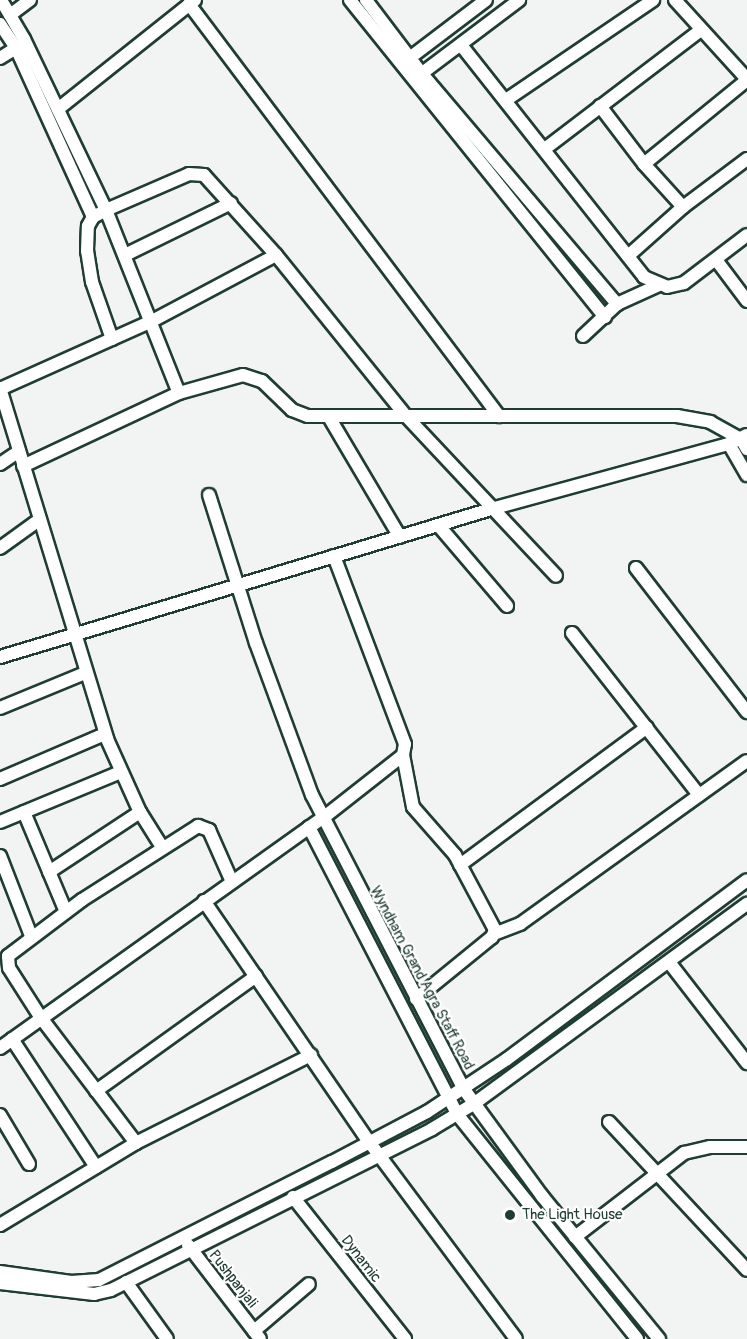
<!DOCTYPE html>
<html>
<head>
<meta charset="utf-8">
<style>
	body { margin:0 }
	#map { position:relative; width:747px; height:1339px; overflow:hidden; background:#f2f3f3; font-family:Pangolin,sans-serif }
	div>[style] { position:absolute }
	.roads { filter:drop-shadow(2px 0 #1f3d34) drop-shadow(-2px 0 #1f3d34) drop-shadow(0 2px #1f3d34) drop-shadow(0 -2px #1f3d34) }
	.minor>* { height:12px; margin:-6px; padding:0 6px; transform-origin:6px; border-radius:6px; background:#fff }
	.dots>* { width:16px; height:16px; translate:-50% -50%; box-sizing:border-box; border:3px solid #fff; border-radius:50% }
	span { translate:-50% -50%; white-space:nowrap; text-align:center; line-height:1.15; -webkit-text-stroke:4.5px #fff; paint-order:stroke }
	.street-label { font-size:15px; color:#1f3d34 }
	.poi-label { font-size:15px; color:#1f3d34 }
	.left { translate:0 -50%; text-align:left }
</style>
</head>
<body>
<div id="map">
	<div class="roads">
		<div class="minor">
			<div style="left:1px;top:0;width:45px;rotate:59.5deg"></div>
			<div style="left:24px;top:39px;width:190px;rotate:64.4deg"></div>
			<div style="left:106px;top:210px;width:197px;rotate:68.3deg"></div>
			<div style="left:350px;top:0;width:407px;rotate:51.2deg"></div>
			<div style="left:366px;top:0;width:93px;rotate:52.9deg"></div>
			<div style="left:422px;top:74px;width:302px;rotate:49.7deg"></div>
			<div style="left:675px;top:0;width:107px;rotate:47.7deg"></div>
			<div style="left:189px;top:4px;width:516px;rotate:53.04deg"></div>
			<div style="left:10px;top:15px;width:25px;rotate:-37deg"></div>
			<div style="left:0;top:24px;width:29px;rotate:56deg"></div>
			<div style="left:16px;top:48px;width:186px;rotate:65.5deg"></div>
			<div style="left:461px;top:45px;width:295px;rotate:51.7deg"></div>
			<div style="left:644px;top:277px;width:25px;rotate:23deg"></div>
			<div style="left:667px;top:287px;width:17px;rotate:-13deg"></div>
			<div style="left:684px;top:283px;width:79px;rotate:-37.3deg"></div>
			<div style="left:0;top:58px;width:19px;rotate:-32deg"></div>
			<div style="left:403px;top:63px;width:104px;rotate:-37.2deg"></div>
			<div style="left:417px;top:77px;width:128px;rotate:-37deg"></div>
			<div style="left:506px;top:100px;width:178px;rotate:-34.2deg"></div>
			<div style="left:600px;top:106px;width:73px;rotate:52.8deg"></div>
			<div style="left:644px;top:164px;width:58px;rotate:47.8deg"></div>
			<div style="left:58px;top:109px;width:175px;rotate:-38.5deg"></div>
			<div style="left:546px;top:148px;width:195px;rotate:-37.3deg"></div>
			<div style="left:644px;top:164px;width:133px;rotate:-39.2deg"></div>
			<div style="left:125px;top:255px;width:118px;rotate:-26.1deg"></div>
			<div style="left:628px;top:256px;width:74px;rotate:-41.7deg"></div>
			<div style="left:683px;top:207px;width:80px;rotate:-36.9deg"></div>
			<div style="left:717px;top:261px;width:50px;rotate:53.1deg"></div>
			<div style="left:583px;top:336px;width:47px;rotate:-43.3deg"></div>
			<div style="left:617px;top:304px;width:46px;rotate:-24.3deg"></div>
			<div style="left:112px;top:339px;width:60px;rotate:-109.3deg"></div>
			<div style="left:92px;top:282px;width:31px;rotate:-99deg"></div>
			<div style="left:87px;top:251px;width:25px;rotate:-88deg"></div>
			<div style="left:88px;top:226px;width:10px;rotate:-61deg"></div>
			<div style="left:93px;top:217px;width:15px;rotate:-28deg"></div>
			<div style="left:106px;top:210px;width:90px;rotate:-23.4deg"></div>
			<div style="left:189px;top:174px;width:15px;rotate:4deg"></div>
			<div style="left:204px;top:175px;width:108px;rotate:48deg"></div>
			<div style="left:276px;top:255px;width:207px;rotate:51.1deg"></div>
			<div style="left:406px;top:416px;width:219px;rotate:46.8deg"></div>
			<div style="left:0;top:388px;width:367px;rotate:73deg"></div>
			<div style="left:107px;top:739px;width:80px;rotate:65.7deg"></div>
			<div style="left:140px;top:812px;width:41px;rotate:57.8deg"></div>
			<div style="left:0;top:389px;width:167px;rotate:-24.1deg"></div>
			<div style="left:152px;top:321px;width:140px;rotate:-28deg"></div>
			<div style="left:329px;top:417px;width:139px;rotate:59.4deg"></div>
			<div style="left:729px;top:444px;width:36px;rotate:60deg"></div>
			<div style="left:0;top:464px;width:23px;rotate:-34deg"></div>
			<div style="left:23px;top:466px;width:172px;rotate:-25.1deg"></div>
			<div style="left:179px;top:393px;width:66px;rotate:-15.7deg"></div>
			<div style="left:243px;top:375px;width:20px;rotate:18deg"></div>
			<div style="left:262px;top:381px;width:42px;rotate:44deg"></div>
			<div style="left:292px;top:410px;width:17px;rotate:21deg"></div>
			<div style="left:308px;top:416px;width:369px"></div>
			<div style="left:677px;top:416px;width:34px;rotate:10deg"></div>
			<div style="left:710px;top:422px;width:35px;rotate:29deg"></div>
			<div style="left:741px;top:439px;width:12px;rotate:59deg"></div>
			<div style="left:209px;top:495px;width:155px;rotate:72.4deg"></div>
			<div style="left:256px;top:643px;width:162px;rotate:69.8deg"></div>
			<div style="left:312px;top:795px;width:330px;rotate:62.7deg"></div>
			<div style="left:463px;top:1088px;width:134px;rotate:53.8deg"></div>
			<div style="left:542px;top:1196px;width:185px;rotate:50.7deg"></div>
			<div style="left:439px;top:526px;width:105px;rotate:49.6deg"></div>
			<div style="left:0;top:548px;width:49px;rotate:-35.9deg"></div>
			<div style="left:636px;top:568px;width:182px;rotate:52.4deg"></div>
			<div style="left:572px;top:633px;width:206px;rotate:51.9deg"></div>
			<div style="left:0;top:657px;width:513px;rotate:-16.77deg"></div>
			<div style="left:491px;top:509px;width:247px;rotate:-15.3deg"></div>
			<div style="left:729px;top:444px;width:20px;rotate:-27deg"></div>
			<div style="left:0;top:708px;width:92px;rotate:-22.4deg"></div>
			<div style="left:403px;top:755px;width:53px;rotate:79.1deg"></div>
			<div style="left:413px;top:807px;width:64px;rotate:48.8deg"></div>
			<div style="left:455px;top:855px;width:85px;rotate:61.9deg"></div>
			<div style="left:495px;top:930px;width:8px;rotate:113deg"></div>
			<div style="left:492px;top:937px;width:98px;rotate:140.8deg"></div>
			<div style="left:0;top:779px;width:114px;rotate:-23.2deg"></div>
			<div style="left:24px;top:812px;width:108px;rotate:67.2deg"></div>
			<div style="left:0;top:822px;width:131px;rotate:-22.5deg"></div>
			<div style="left:309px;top:827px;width:323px;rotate:62.7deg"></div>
			<div style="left:457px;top:1114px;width:288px;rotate:51.3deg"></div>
			<div style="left:0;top:856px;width:86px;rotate:68.8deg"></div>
			<div style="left:460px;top:865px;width:232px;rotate:-36.4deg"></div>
			<div style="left:49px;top:872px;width:109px;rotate:-33.4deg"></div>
			<div style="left:204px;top:901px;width:293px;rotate:55.6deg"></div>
			<div style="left:370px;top:1143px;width:244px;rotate:53.3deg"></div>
			<div style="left:494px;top:934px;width:28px;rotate:-21deg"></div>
			<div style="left:520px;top:924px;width:279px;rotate:-35.7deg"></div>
			<div style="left:669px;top:962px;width:128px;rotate:52.3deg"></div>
			<div style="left:12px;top:1039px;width:153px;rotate:56.7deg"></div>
			<div style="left:0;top:1048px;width:397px;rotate:-35.5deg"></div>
			<div style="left:323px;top:818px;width:102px;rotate:-38.2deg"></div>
			<div style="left:403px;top:755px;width:11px;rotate:-80deg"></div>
			<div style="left:405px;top:744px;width:201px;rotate:-110.7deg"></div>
			<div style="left:96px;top:1091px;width:197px;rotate:-35.7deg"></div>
			<div style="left:0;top:1115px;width:57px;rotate:59.4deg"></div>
			<div style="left:609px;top:1122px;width:202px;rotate:47deg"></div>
			<div style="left:136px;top:1143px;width:157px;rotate:-127.2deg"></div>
			<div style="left:41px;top:1018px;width:59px;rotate:-122.6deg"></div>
			<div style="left:9px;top:968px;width:12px;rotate:-95deg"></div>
			<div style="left:8px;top:956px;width:93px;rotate:-37.1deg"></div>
			<div style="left:82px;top:900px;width:138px;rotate:-32.5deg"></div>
			<div style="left:198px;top:826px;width:12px;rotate:20deg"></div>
			<div style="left:209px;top:830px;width:57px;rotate:66.1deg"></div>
			<div style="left:293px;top:1197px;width:181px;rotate:51.7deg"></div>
			<div style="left:0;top:1225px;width:159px;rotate:-31.1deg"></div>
			<div style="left:136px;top:1143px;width:196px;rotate:-26.7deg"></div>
			<div style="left:575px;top:1237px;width:138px;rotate:-37.6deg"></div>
			<div style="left:684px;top:1153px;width:27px;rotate:-13deg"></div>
			<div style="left:710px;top:1147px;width:37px"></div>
			<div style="left:188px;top:1245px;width:118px;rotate:52.5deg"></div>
			<div style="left:0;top:1272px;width:72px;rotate:8deg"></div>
			<div style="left:71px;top:1282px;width:28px;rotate:-4deg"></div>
			<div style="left:99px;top:1280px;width:261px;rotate:-26.9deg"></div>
			<div style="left:332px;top:1162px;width:107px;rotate:-27.8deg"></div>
			<div style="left:427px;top:1112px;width:96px;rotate:-33.5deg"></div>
			<div style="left:507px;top:1059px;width:299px;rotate:-36.7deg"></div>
			<div style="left:126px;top:1282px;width:70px;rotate:54.3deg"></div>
			<div style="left:0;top:1283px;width:95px;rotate:6.7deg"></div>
			<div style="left:94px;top:1294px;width:17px;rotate:-13deg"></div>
			<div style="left:111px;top:1290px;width:359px;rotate:-26.6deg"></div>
			<div style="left:432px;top:1129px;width:47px;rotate:-31deg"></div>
			<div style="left:472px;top:1105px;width:341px;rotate:-36.2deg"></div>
			<div style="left:254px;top:1331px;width:72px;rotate:-40.5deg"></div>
		</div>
	</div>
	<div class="dots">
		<div style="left:510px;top:1215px;background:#1f3d34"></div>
	</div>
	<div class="street-label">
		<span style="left:422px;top:978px;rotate:62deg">Wyndham Grand Agra Staff Road</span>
		<span style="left:361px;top:1259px;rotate:52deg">Dynamic</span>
		<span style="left:233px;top:1279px;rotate:52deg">Pushpanjali</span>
	</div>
	<div class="poi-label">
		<span class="left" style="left:522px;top:1215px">The Light House</span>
	</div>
</div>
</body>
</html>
